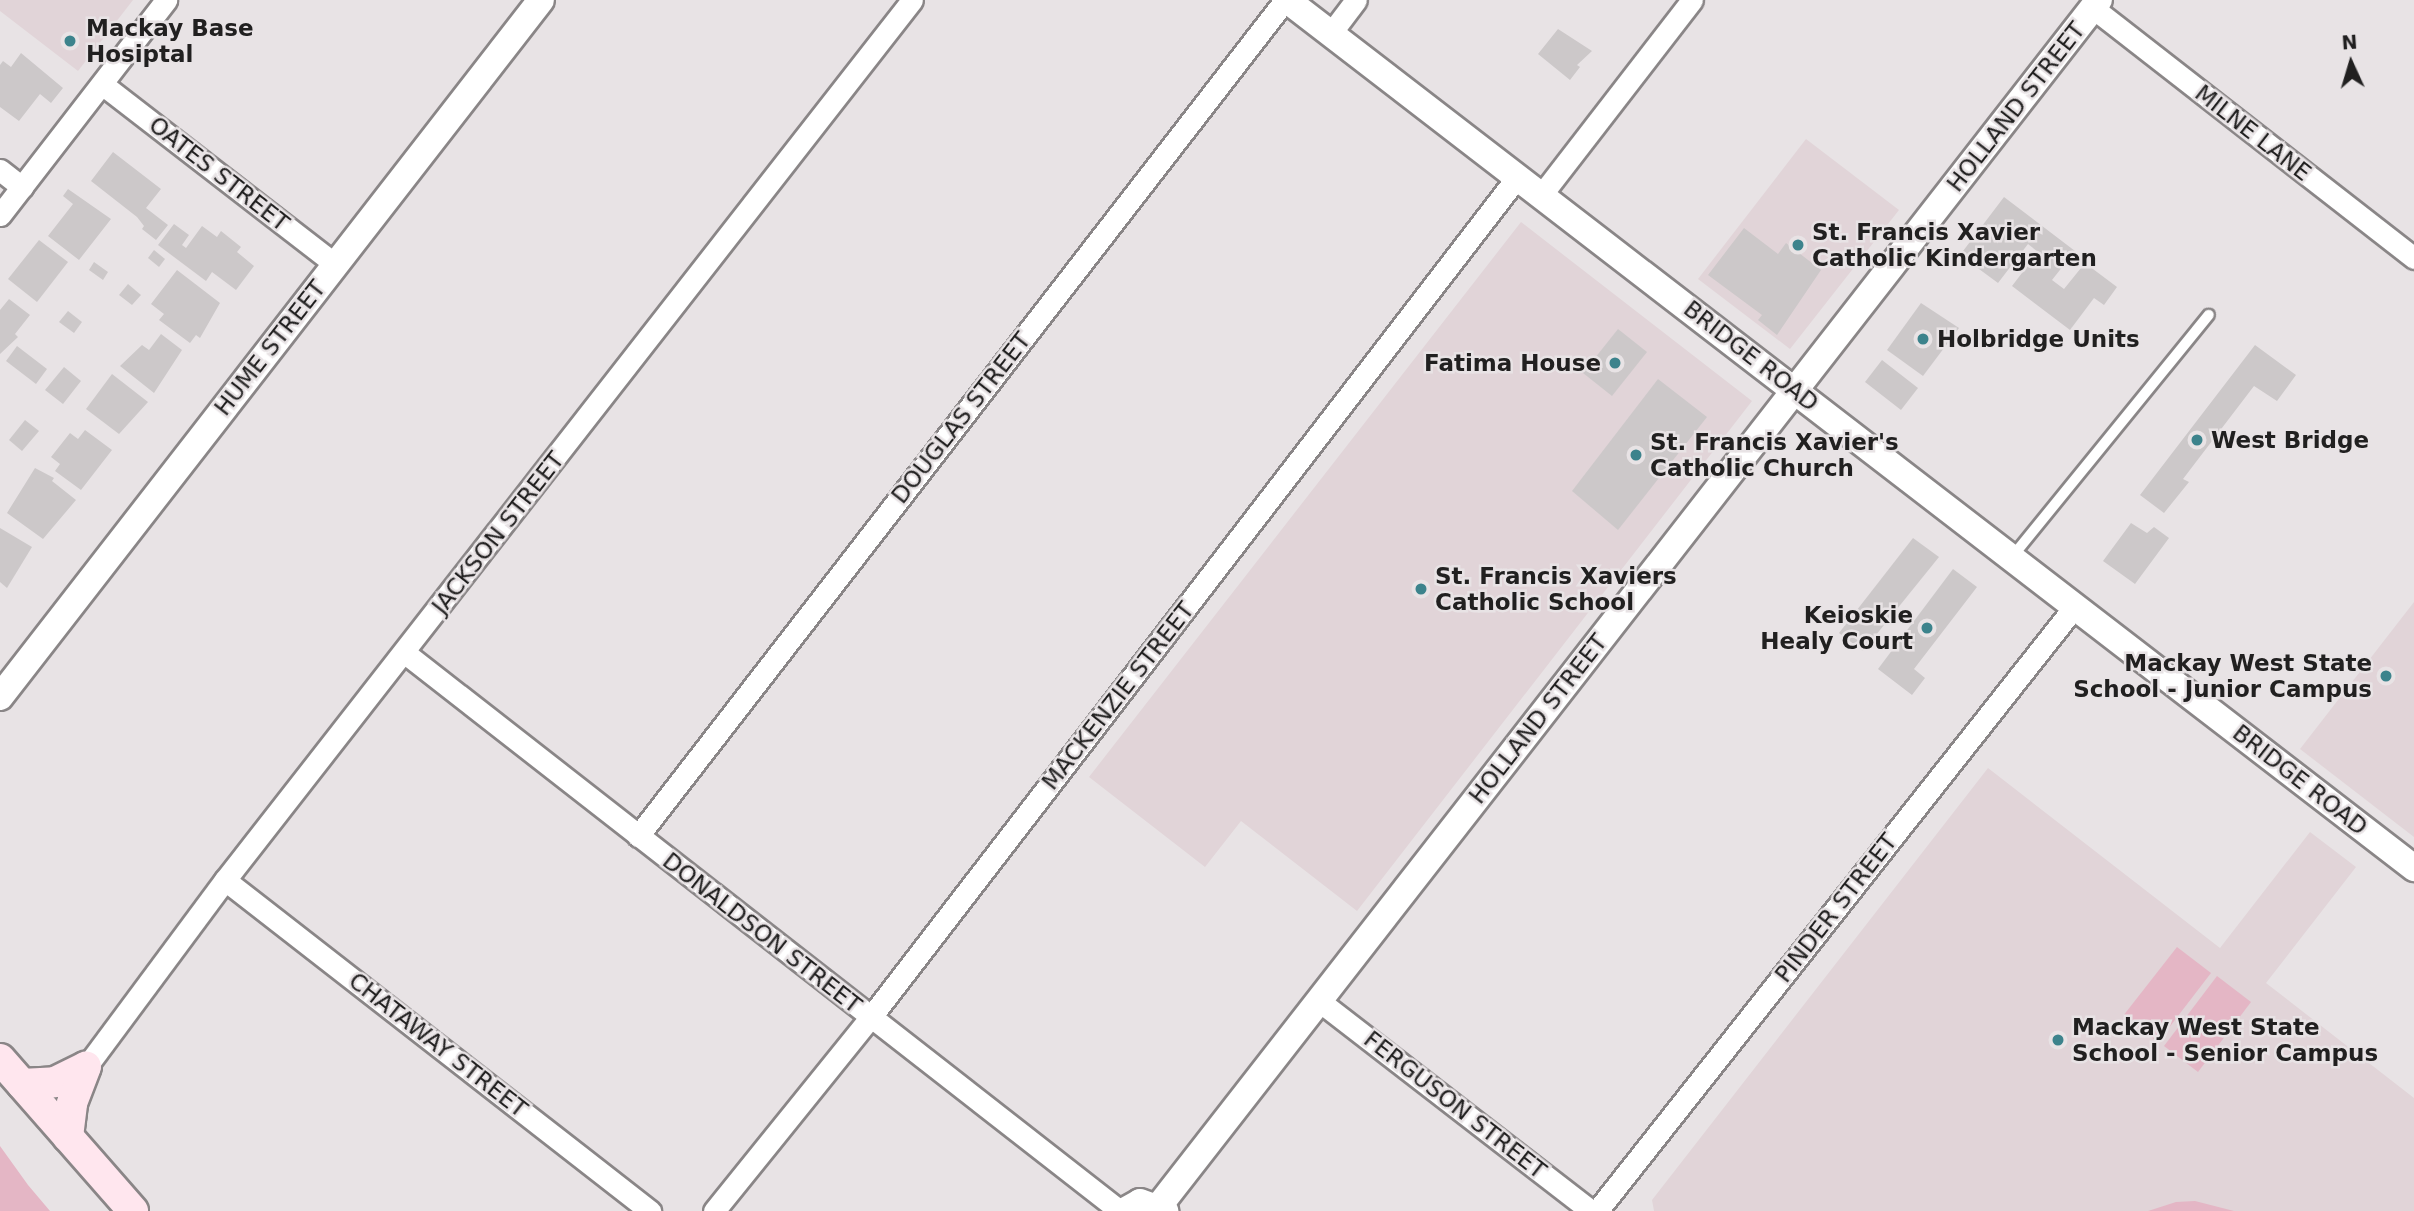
<!DOCTYPE html>
<html>
<head>
<meta charset="utf-8">
<style>
	body { margin:0 }
	#map { position:relative; width:2414px; height:1211px; overflow:hidden; background:#e8e3e5; font-family:"DejaVu Sans",sans-serif }
	div>[style] { position:absolute }
	.built>* { inset:0; background:#e1d4d8 }
	.green>* { inset:0; background:#e4b6c5 }
	.building>* { inset:0; background:#ccc8c9 }
	.roads { filter:drop-shadow(2px 0 #8a8687) drop-shadow(-2px 0 #8a8687) drop-shadow(0 2px #8a8687) drop-shadow(0 -2px #8a8687) }
	.service>* { height:10px; margin:-5px; padding:0 5px; transform-origin:5px; border-radius:5px; background:#fff }
	.minor>* { height:21px; margin:-10.5px; padding:0 10.5px; transform-origin:10.5px; border-radius:10.5px; background:#fff }
	.tertiary>* { height:26px; margin:-13px; padding:0 13px; transform-origin:13px; border-radius:13px; background:#fff }
	.secondary>* { height:30px; margin:-15px; padding:0 15px; transform-origin:15px; border-radius:15px; background:#ffe6ee }
	.dots>* { width:19px; height:19px; translate:-50% -50%; box-sizing:border-box; border:4px solid #e8e3e5; border-radius:50% }
	span { translate:-50% -50%; white-space:nowrap; text-align:center; line-height:1.15; -webkit-text-stroke:5px #e8e3e5; paint-order:stroke }
	.poi-label { font-size:23px; color:#212020; font-weight:700 }
	.left { translate:0 -50%; text-align:left }
	.right { translate:-100% -50%; text-align:right }
	.street-label { font-size:23px; color:#212020 }
	.north { position:absolute; left:2316px; top:28px; width:70px; height:70px; -webkit-text-stroke:5px #e8e3e5; paint-order:stroke; rotate:356deg; font-size:19px; font-weight:700; line-height:28px; text-align:center; color:#212020 }
	.north::after { content:''; display:block; margin:auto; width:24px; height:32px; background:#212020; clip-path:polygon(50% 0,100% 100%,50% 72%,0 100%) }
</style>
</head>
<body>
<div id="map">
	<div class="built">
		<div style="clip-path:polygon(0 0,133px 0,78px 71px,0 11px)"></div>
		<div style="clip-path:polygon(1806px 139px,1899px 210px,1790px 349px,1698px 279px)"></div>
		<div style="clip-path:polygon(1521px 222px,1752px 401px,1357px 911px,1241px 821px,1205px 867px,1089px 777px)"></div>
		<div style="clip-path:polygon(2414px 602px,2414px 837px,2300px 749px)"></div>
		<div style="clip-path:polygon(1988px 768px,2220px 948px,2310px 832px,2356px 867px,2266px 983px,2414px 1098px,2414px 1211px,1654px 1211px,1652px 1200px)"></div>
	</div>
	<div class="green">
		<div style="clip-path:polygon(2177px 947px,2211px 973px,2158px 1042px,2123px 1016px)"></div>
		<div style="clip-path:polygon(2217px 976px,2251px 1002px,2198px 1072px,2164px 1046px)"></div>
		<div style="clip-path:polygon(0 1146px,28px 1185px,50px 1211px,0 1211px)"></div>
		<div style="clip-path:polygon(2195px 1201px,2234px 1211px,2148px 1211px,2176px 1202px)"></div>
	</div>
	<div class="building">
		<div style="clip-path:polygon(1558px 29px,1592px 51px,1577px 65px,1580px 67px,1570px 80px,1538px 54px)"></div>
		<div style="clip-path:polygon(21px 53px,63px 88px,51px 103px,40px 94px,19px 121px,0 107px,0 65px,3px 61px,11px 67px)"></div>
		<div style="clip-path:polygon(113px 152px,161px 189px,146px 208px,168px 225px,156px 240px,142px 229px,144px 226px,137px 217px,91px 181px)"></div>
		<div style="clip-path:polygon(68px 189px,111px 219px,79px 260px,48px 236px,73px 204px,63px 196px)"></div>
		<div style="clip-path:polygon(2004px 197px,2075px 251px,2052px 280px,2064px 289px,2085px 263px,2117px 287px,2104px 305px,2094px 298px,2070px 330px,2012px 286px,2038px 252px,2028px 244px,1998px 283px,1960px 255px)"></div>
		<div style="clip-path:polygon(174px 224px,189px 235px,182px 245px,186px 248px,202px 226px,217px 237px,221px 231px,241px 247px,237px 252px,254px 266px,236px 290px,212px 272px,206px 281px,158px 245px)"></div>
		<div style="clip-path:polygon(1744px 228px,1778px 254px,1786px 243px,1821px 270px,1777px 335px,1758px 320px,1762px 315px,1708px 275px)"></div>
		<div style="clip-path:polygon(39px 240px,68px 262px,37px 302px,8px 279px)"></div>
		<div style="clip-path:polygon(154px 250px,165px 259px,159px 267px,148px 258px)"></div>
		<div style="clip-path:polygon(94px 262px,108px 272px,103px 280px,89px 270px)"></div>
		<div style="clip-path:polygon(177px 270px,220px 303px,200px 338px,196px 335px,190px 343px,159px 320px,164px 314px,151px 304px)"></div>
		<div style="clip-path:polygon(128px 284px,141px 295px,132px 305px,119px 295px)"></div>
		<div style="clip-path:polygon(9px 299px,30px 315px,15px 334px,18px 337px,0 354px,0 310px)"></div>
		<div style="clip-path:polygon(1921px 303px,1959px 328px,1923px 376px,1887px 350px)"></div>
		<div style="clip-path:polygon(68px 311px,82px 322px,74px 333px,59px 322px)"></div>
		<div style="clip-path:polygon(1618px 329px,1647px 352px,1612px 396px,1583px 373px)"></div>
		<div style="clip-path:polygon(161px 334px,182px 350px,154px 393px,120px 366px,142px 345px,149px 350px)"></div>
		<div style="clip-path:polygon(2255px 345px,2296px 375px,2277px 401px,2254px 386px,2183px 479px,2189px 482px,2164px 513px,2140px 495px)"></div>
		<div style="clip-path:polygon(17px 346px,47px 369px,36px 384px,6px 361px)"></div>
		<div style="clip-path:polygon(1882px 360px,1918px 388px,1901px 410px,1865px 382px)"></div>
		<div style="clip-path:polygon(64px 367px,81px 381px,63px 404px,45px 390px)"></div>
		<div style="clip-path:polygon(112px 374px,148px 402px,119px 434px,86px 409px)"></div>
		<div style="clip-path:polygon(1658px 379px,1707px 417px,1618px 530px,1572px 491px)"></div>
		<div style="clip-path:polygon(25px 420px,39px 431px,22px 451px,9px 440px)"></div>
		<div style="clip-path:polygon(85px 430px,112px 450px,81px 490px,55px 471px,60px 464px,51px 457px,70px 433px,78px 439px)"></div>
		<div style="clip-path:polygon(35px 468px,54px 478px,52px 481px,76px 500px,43px 539px,7px 513px)"></div>
		<div style="clip-path:polygon(2131px 523px,2147px 533px,2154px 527px,2169px 538px,2135px 584px,2103px 561px)"></div>
		<div style="clip-path:polygon(0 528px,32px 547px,7px 588px,0 582px)"></div>
		<div style="clip-path:polygon(1913px 538px,1939px 557px,1863px 651px,1839px 633px)"></div>
		<div style="clip-path:polygon(1953px 569px,1977px 587px,1914px 669px,1925px 678px,1912px 695px,1878px 669px)"></div>
	</div>
	<div class="roads">
		<div class="service">
			<div style="left:2012px;top:557px;width:312px;rotate:-50.9deg"></div>
		</div>
		<div class="minor">
			<div style="left:2093px;top:8px;width:407px;rotate:37.9deg"></div>
			<div style="left:1331px;top:33px;width:41px;rotate:-52.9deg"></div>
			<div style="left:102px;top:84px;width:294px;rotate:37.7deg"></div>
			<div style="left:0;top:170px;width:28px;rotate:38deg"></div>
			<div style="left:1542px;top:194px;width:245px;rotate:-52.3deg"></div>
			<div style="left:0;top:215px;width:272px;rotate:-52.3deg"></div>
			<div style="left:405px;top:653px;width:907px;rotate:37.97deg"></div>
			<div style="left:638px;top:836px;width:1057px;rotate:-52.26deg"></div>
			<div style="left:225px;top:880px;width:539px;rotate:37.91deg"></div>
			<div style="left:1318px;top:1000px;width:345px;rotate:37.7deg"></div>
			<div style="left:86px;top:1067px;width:233px;rotate:-53.4deg"></div>
			<div style="left:225px;top:880px;width:1116px;rotate:-52.02deg"></div>
			<div style="left:714px;top:1211px;width:248px;rotate:-51.1deg"></div>
			<div style="left:870px;top:1018px;width:1062px;rotate:-52.42deg"></div>
			<div style="left:1597px;top:1211px;width:771px;rotate:-51.69deg"></div>
		</div>
		<div class="tertiary">
			<div style="left:1287px;top:0;width:1423px;rotate:37.6deg"></div>
			<div style="left:0;top:697px;width:882px;rotate:-52.18deg"></div>
			<div style="left:1159px;top:1206px;width:1529px;rotate:-52.07deg"></div>
			<div style="left:1124px;top:1211px;width:18px;rotate:-29deg"></div>
			<div style="left:1140px;top:1202px;width:27px;rotate:20deg"></div>
		</div>
		<div class="secondary">
			<div style="left:0;top:1059px;width:202px;rotate:48.8deg"></div>
			<div style="left:22px;top:1084px;width:33px;rotate:-3deg"></div>
			<div style="left:55px;top:1082px;width:34px;rotate:-26deg"></div>
			<div style="left:68px;top:1137px;width:34px;rotate:-83deg"></div>
			<div style="left:72px;top:1103px;width:39px;rotate:-69deg"></div>
		</div>
	</div>
	<div class="dots">
		<div style="left:70px;top:41px;background:#3c838c"></div>
		<div style="left:1798px;top:245px;background:#3c838c"></div>
		<div style="left:1923px;top:339px;background:#3c838c"></div>
		<div style="left:1615px;top:363px;background:#3c838c"></div>
		<div style="left:2197px;top:440px;background:#3c838c"></div>
		<div style="left:1636px;top:455px;background:#3c838c"></div>
		<div style="left:1421px;top:589px;background:#3c838c"></div>
		<div style="left:1927px;top:628px;background:#3c838c"></div>
		<div style="left:2386px;top:676px;background:#3c838c"></div>
		<div style="left:2058px;top:1040px;background:#3c838c"></div>
	</div>
	<div class="poi-label">
		<span class="left" style="left:86px;top:41px">Mackay Base<br>Hosiptal</span>
		<span class="left" style="left:1812px;top:245px">St. Francis Xavier<br>Catholic Kindergarten</span>
		<span class="left" style="left:1937px;top:339px">Holbridge Units</span>
		<span class="right" style="left:1601px;top:363px">Fatima House</span>
		<span class="left" style="left:2211px;top:440px">West Bridge</span>
		<span class="left" style="left:1650px;top:455px">St. Francis Xavier's<br>Catholic Church</span>
		<span class="left" style="left:1435px;top:589px">St. Francis Xaviers<br>Catholic School</span>
		<span class="right" style="left:1913px;top:628px">Keioskie<br>Healy Court</span>
		<span class="right" style="left:2372px;top:676px">Mackay West State<br>School - Junior Campus</span>
		<span class="left" style="left:2072px;top:1040px">Mackay West State<br>School - Senior Campus</span>
	</div>
	<div class="street-label">
		<span style="left:2016px;top:107px;rotate:-52deg">HOLLAND STREET</span>
		<span style="left:2253px;top:133px;rotate:38deg">MILNE LANE</span>
		<span style="left:219px;top:174px;rotate:38deg">OATES STREET</span>
		<span style="left:270px;top:348px;rotate:-52deg">HUME STREET</span>
		<span style="left:1751px;top:356px;rotate:38deg">BRIDGE ROAD</span>
		<span style="left:961px;top:418px;rotate:-52deg">DOUGLAS STREET</span>
		<span style="left:498px;top:533px;rotate:-52deg">JACKSON STREET</span>
		<span style="left:1118px;top:696px;rotate:-52deg">MACKENZIE STREET</span>
		<span style="left:1538px;top:719px;rotate:-52deg">HOLLAND STREET</span>
		<span style="left:2300px;top:780px;rotate:38deg">BRIDGE ROAD</span>
		<span style="left:1836px;top:908px;rotate:-52deg">PINDER STREET</span>
		<span style="left:762px;top:933px;rotate:38deg">DONALDSON STREET</span>
		<span style="left:438px;top:1045px;rotate:38deg">CHATAWAY STREET</span>
		<span style="left:1455px;top:1105px;rotate:38deg">FERGUSON STREET</span>
	</div>
	<div class="north">N</div>
</div>
</body>
</html>
